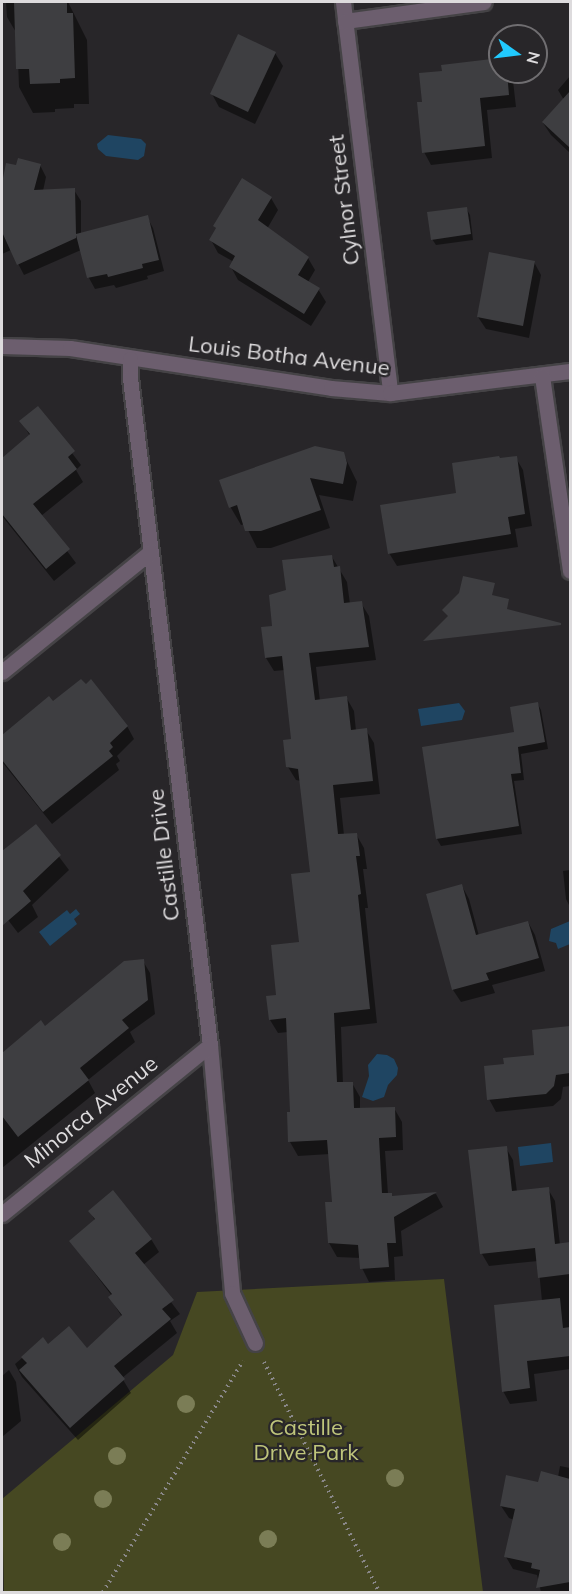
<!DOCTYPE html>
<html>
<head>
<meta charset="utf-8">
<style>
	body { margin:0 }
	#map { position:relative; width:572px; height:1594px; overflow:hidden; background:#282629; font-family:Mulish,sans-serif }
	div>[style] { position:absolute }
	.green>* { inset:0; background:#464822 }
	.water>* { inset:0; background:#1f4562 }
	.shadow>* { inset:0; background:#0007 }
	.building>* { inset:0; background:#3e3e41 }
	.path>* { height:4px; margin-top:-2px; transform-origin:0; background:repeating-linear-gradient(90deg,#8a888a 0 1.5px,transparent 0 6px) }
	.roads { filter:drop-shadow(2px 0 #454346) drop-shadow(-2px 0 #454346) drop-shadow(0 2px #454346) drop-shadow(0 -2px #454346) }
	.street>* { height:15px; margin:-7.5px; padding:0 7.5px; transform-origin:7.5px; border-radius:7.5px; background:#6c5e6e }
	.trees>* { width:18px; height:18px; margin:-9px; border-radius:50%; background:#7b7d56 }
	span { translate:-50% -50%; white-space:nowrap; text-align:center; line-height:1.15; -webkit-text-stroke:4.5px #282629; paint-order:stroke }
	.street-label { font-size:22px; color:#dddbdd }
	.park-label { font-size:22px; color:#bfc57b }
	.frame { position:absolute; inset:0; border:3px solid #dddbdd; pointer-events:none }
	.north { position:absolute; left:488px; top:24px; width:60px; height:60px; box-sizing:border-box; background:#282629; border:2px solid #706e71; border-radius:50%; rotate:104deg; font-size:16px; font-weight:700; line-height:24px; text-align:center; color:#dddbdd }
	.north::after { content:''; display:block; margin:auto; width:21px; height:27px; background:#21c9fd; clip-path:polygon(50% 0,100% 100%,50% 72%,0 100%) }
</style>
</head>
<body>
<div id="map">
	<div class="green">
		<div style="clip-path:polygon(444px 1279px,483px 1592px,4px 1592px,2px 1499px,173px 1355px,197px 1292px)"></div>
	</div>
	<div class="water">
		<div style="clip-path:polygon(108px 135px,141px 139px,146px 144px,144px 156px,138px 160px,106px 156px,98px 149px,97px 144px)"></div>
		<div style="clip-path:polygon(459px 703px,465px 711px,462px 720px,421px 726px,418px 709px)"></div>
		<div style="clip-path:polygon(76px 909px,80px 914px,74px 919px,77px 924px,50px 946px,39px 932px,67px 910px,70px 914px)"></div>
		<div style="clip-path:polygon(570px 921px,570px 944px,558px 949px,556px 943px,549px 941px,551px 929px)"></div>
		<div style="clip-path:polygon(377px 1054px,387px 1055px,394px 1059px,398px 1068px,397px 1075px,388px 1085px,384px 1097px,373px 1101px,362px 1097px,369px 1076px,368px 1065px)"></div>
		<div style="clip-path:polygon(551px 1143px,553px 1162px,520px 1166px,518px 1147px)"></div>
	</div>
	<div class="shadow">
		<div style="clip-path:polygon(6px 2px,68px 2px,87px 40px,89px 104px,74px 104px,74px 108px,55px 109px,55px 112px,33px 113px,19px 87px,17px 34px,7px 17px)"></div>
		<div style="clip-path:polygon(275px 53px,283px 66px,255px 124px,219px 107px,212px 94px)"></div>
		<div style="clip-path:polygon(500px 60px,500px 72px,512px 72px,516px 107px,487px 110px,492px 158px,431px 165px,424px 152px,423px 103px,443px 72px)"></div>
		<div style="clip-path:polygon(570px 76px,570px 153px,551px 135px,543px 123px,564px 100px,558px 90px)"></div>
		<div style="clip-path:polygon(8px 165px,17px 167px,40px 165px,46px 177px,43px 191px,74px 190px,81px 201px,81px 234px,147px 217px,153px 228px,164px 271px,147px 276px,148px 279px,116px 288px,114px 285px,95px 289px,89px 278px,81px 250px,24px 275px,11px 250px,2px 254px,2px 188px)"></div>
		<div style="clip-path:polygon(271px 198px,278px 210px,267px 229px,308px 258px,315px 270px,308px 282px,318px 289px,326px 302px,311px 326px,238px 280px,231px 267px,234px 262px,218px 253px,211px 240px,217px 230px,215px 226px)"></div>
		<div style="clip-path:polygon(466px 208px,470px 215px,473px 240px,436px 245px,432px 239px)"></div>
		<div style="clip-path:polygon(534px 262px,541px 275px,529px 338px,486px 329px,478px 317px)"></div>
		<div style="clip-path:polygon(38px 408px,81px 465px,76px 470px,83px 482px,41px 516px,76px 563px,54px 581px,2px 516px,2px 460px,30px 436px,21px 421px)"></div>
		<div style="clip-path:polygon(343px 453px,357px 482px,353px 501px,319px 495px,330px 528px,271px 548px,257px 548px,245px 524px,241px 525px,231px 508px,221px 481px)"></div>
		<div style="clip-path:polygon(516px 458px,523px 470px,532px 526px,515px 529px,518px 547px,397px 566px,389px 553px,499px 460px)"></div>
		<div style="clip-path:polygon(332px 557px,347px 582px,350px 604px,361px 603px,369px 616px,376px 660px,316px 667px,320px 701px,346px 697px,354px 711px,356px 731px,366px 730px,374px 743px,380px 794px,340px 798px,344px 835px,356px 834px,364px 848px,367px 869px,363px 869px,368px 908px,365px 908px,377px 1023px,341px 1027px,343px 1084px,352px 1083px,360px 1097px,360px 1110px,394px 1108px,402px 1122px,403px 1150px,385px 1151px,388px 1194px,393px 1198px,436px 1194px,443px 1207px,401px 1231px,403px 1256px,394px 1257px,395px 1280px,369px 1282px,362px 1268px,361px 1258px,337px 1257px,329px 1243px,333px 1204px,330px 1154px,298px 1156px,290px 1142px,288px 1113px,292px 1113px,288px 1032px,278px 1033px,270px 1020px,300px 944px,312px 873px,301px 781px,296px 780px,288px 767px,292px 741px,285px 670px,274px 671px,266px 658px,287px 591px)"></div>
		<div style="clip-path:polygon(53px 703px,127px 726px,134px 739px,117px 756px,120px 761px,116px 764px,119px 770px,52px 824px,2px 762px,2px 740px)"></div>
		<div style="clip-path:polygon(537px 703px,541px 710px,548px 749px,521px 754px,524px 780px,514px 781px,522px 834px,441px 846px,437px 839px)"></div>
		<div style="clip-path:polygon(36px 826px,69px 870px,32px 905px,38px 917px,18px 933px,2px 912px,2px 853px)"></div>
		<div style="clip-path:polygon(570px 870px,570px 907px,566px 899px,563px 871px)"></div>
		<div style="clip-path:polygon(462px 886px,469px 899px,479px 936px,528px 922px,535px 935px,545px 971px,492px 985px,495px 993px,461px 1002px,453px 990px)"></div>
		<div style="clip-path:polygon(143px 961px,150px 973px,155px 1014px,130px 1032px,135px 1042px,88px 1080px,95px 1093px,2px 1168px,2px 1055px,41px 1022px,45px 1028px)"></div>
		<div style="clip-path:polygon(570px 1027px,570px 1086px,563px 1087px,561px 1099px,553px 1106px,496px 1112px,489px 1099px,505px 1065px,536px 1056px,534px 1031px)"></div>
		<div style="clip-path:polygon(506px 1148px,513px 1160px,517px 1192px,548px 1189px,555px 1201px,560px 1245px,570px 1244px,570px 1369px,534px 1374px,537px 1401px,510px 1404px,503px 1391px,542px 1301px,538px 1261px,489px 1266px,482px 1254px)"></div>
		<div style="clip-path:polygon(90px 1211px,151px 1239px,159px 1252px,143px 1265px,180px 1314px,170px 1321px,177px 1333px,122px 1378px,131px 1393px,78px 1440px,22px 1377px,15px 1364px,43px 1340px,48px 1346px,87px 1350px,122px 1317px,110px 1298px,112px 1296px,71px 1242px,95px 1221px)"></div>
		<div style="clip-path:polygon(9px 1370px,16px 1382px,21px 1421px,2px 1437px,2px 1376px)"></div>
		<div style="clip-path:polygon(560px 1466px,570px 1468px,570px 1592px,541px 1592px,537px 1575px,513px 1569px,506px 1557px,514px 1520px,509px 1518px,501px 1506px,539px 1484px,558px 1477px)"></div>
	</div>
	<div class="building">
		<div style="clip-path:polygon(14px 2px,67px 2px,67px 13px,73px 13px,75px 78px,60px 79px,60px 83px,30px 84px,29px 69px,16px 69px)"></div>
		<div style="clip-path:polygon(238px 34px,276px 52px,248px 112px,210px 94px)"></div>
		<div style="clip-path:polygon(500px 58px,500px 72px,507px 72px,509px 95px,480px 98px,485px 146px,422px 153px,417px 102px,422px 102px,419px 73px,442px 71px,441px 65px)"></div>
		<div style="clip-path:polygon(570px 91px,570px 148px,542px 122px)"></div>
		<div style="clip-path:polygon(18px 158px,41px 164px,34px 190px,75px 188px,76px 234px,148px 215px,159px 260px,142px 264px,143px 268px,108px 277px,107px 274px,87px 278px,76px 235px,76px 238px,17px 265px,2px 232px,2px 183px,6px 163px,16px 165px)"></div>
		<div style="clip-path:polygon(242px 178px,272px 197px,258px 220px,309px 257px,298px 275px,320px 288px,304px 314px,229px 267px,235px 256px,209px 240px,216px 228px,213px 226px)"></div>
		<div style="clip-path:polygon(467px 207px,471px 234px,431px 240px,427px 212px)"></div>
		<div style="clip-path:polygon(489px 252px,535px 261px,523px 326px,477px 317px)"></div>
		<div style="clip-path:polygon(38px 406px,75px 451px,68px 457px,77px 469px,33px 504px,70px 549px,46px 569px,2px 514px,2px 458px,30px 434px,19px 421px)"></div>
		<div style="clip-path:polygon(315px 446px,344px 452px,347px 463px,343px 484px,310px 478px,321px 510px,261px 531px,245px 531px,237px 505px,229px 508px,219px 480px)"></div>
		<div style="clip-path:polygon(499px 456px,500px 458px,517px 456px,525px 514px,508px 517px,511px 534px,388px 554px,380px 505px,456px 493px,452px 463px)"></div>
		<div style="clip-path:polygon(332px 555px,334px 567px,340px 566px,344px 603px,362px 601px,369px 647px,309px 653px,315px 700px,347px 696px,351px 730px,367px 728px,373px 781px,333px 785px,338px 834px,357px 833px,360px 856px,356px 856px,361px 894px,358px 895px,370px 1009px,334px 1013px,337px 1082px,353px 1082px,354px 1108px,395px 1107px,396px 1137px,379px 1138px,382px 1193px,392px 1193px,392px 1196px,437px 1192px,394px 1217px,396px 1243px,387px 1243px,389px 1267px,360px 1269px,358px 1245px,328px 1243px,325px 1202px,332px 1202px,327px 1140px,288px 1142px,287px 1112px,290px 1112px,286px 1018px,269px 1020px,266px 996px,276px 995px,271px 945px,299px 942px,291px 874px,310px 872px,298px 769px,286px 767px,283px 740px,291px 739px,282px 656px,265px 658px,261px 627px,272px 626px,269px 595px,286px 590px,282px 560px)"></div>
		<div style="clip-path:polygon(463px 576px,495px 583px,492px 595px,509px 599px,507px 609px,561px 623px,561px 625px,423px 641px,448px 616px,442px 610px,459px 593px)"></div>
		<div style="clip-path:polygon(81px 679px,86px 684px,91px 679px,128px 726px,110px 743px,113px 747px,109px 751px,113px 756px,43px 812px,2px 760px,2px 735px,49px 696px,53px 701px)"></div>
		<div style="clip-path:polygon(538px 702px,545px 742px,518px 747px,521px 773px,511px 774px,519px 826px,436px 839px,422px 747px,514px 732px,510px 707px)"></div>
		<div style="clip-path:polygon(36px 824px,61px 855px,23px 891px,31px 901px,2px 926px,2px 851px)"></div>
		<div style="clip-path:polygon(462px 884px,476px 935px,528px 921px,539px 958px,486px 973px,489px 980px,452px 990px,426px 894px)"></div>
		<div style="clip-path:polygon(144px 959px,148px 1000px,122px 1020px,129px 1028px,80px 1068px,89px 1080px,18px 1137px,2px 1116px,2px 1053px,41px 1020px,45px 1026px,124px 961px)"></div>
		<div style="clip-path:polygon(570px 1026px,570px 1073px,556px 1075px,554px 1086px,546px 1094px,487px 1100px,484px 1066px,504px 1064px,503px 1058px,534px 1055px,532px 1030px)"></div>
		<div style="clip-path:polygon(507px 1146px,512px 1191px,549px 1187px,555px 1244px,570px 1242px,570px 1274px,538px 1278px,535px 1248px,480px 1254px,468px 1150px)"></div>
		<div style="clip-path:polygon(113px 1190px,152px 1239px,135px 1253px,174px 1300px,162px 1309px,171px 1319px,114px 1366px,125px 1379px,70px 1428px,19px 1370px,27px 1363px,21px 1357px,43px 1337px,48px 1344px,69px 1326px,87px 1348px,122px 1315px,108px 1297px,112px 1294px,69px 1241px,95px 1219px,88px 1211px)"></div>
		<div style="clip-path:polygon(560px 1298px,563px 1328px,570px 1327px,570px 1356px,527px 1361px,530px 1388px,502px 1392px,494px 1305px)"></div>
		<div style="clip-path:polygon(541px 1471px,570px 1479px,570px 1582px,536px 1588px,540px 1570px,531px 1568px,532px 1563px,504px 1557px,515px 1509px,500px 1506px,506px 1475px,538px 1482px)"></div>
	</div>
	<div class="path">
		<div style="left:264px;top:1362px;width:257px;rotate:63.4deg"></div>
		<div style="left:103px;top:1592px;width:270px;rotate:-58.8deg"></div>
	</div>
	<div class="roads">
		<div class="street">
			<div style="left:343px;top:2px;width:394px;rotate:83.1deg"></div>
			<div style="left:345px;top:21px;width:140px;rotate:-7.8deg"></div>
			<div style="left:2px;top:346px;width:68px;rotate:1.7deg"></div>
			<div style="left:70px;top:348px;width:264px;rotate:8.7deg"></div>
			<div style="left:331px;top:388px;width:59px;rotate:4.8deg"></div>
			<div style="left:390px;top:393px;width:181px;rotate:-7deg"></div>
			<div style="left:130px;top:359px;width:19px;rotate:90deg"></div>
			<div style="left:130px;top:378px;width:672px;rotate:83.16deg"></div>
			<div style="left:210px;top:1045px;width:249px;rotate:84.9deg"></div>
			<div style="left:232px;top:1293px;width:55px;rotate:65.3deg"></div>
			<div style="left:542px;top:376px;width:197px;rotate:81.8deg"></div>
			<div style="left:2px;top:672px;width:191px;rotate:-39deg"></div>
			<div style="left:2px;top:1214px;width:268px;rotate:-39.1deg"></div>
		</div>
	</div>
	<div class="trees">
		<div style="left:186px;top:1404px"></div>
		<div style="left:117px;top:1456px"></div>
		<div style="left:395px;top:1478px"></div>
		<div style="left:103px;top:1499px"></div>
		<div style="left:268px;top:1539px"></div>
		<div style="left:62px;top:1542px"></div>
	</div>
	<div class="street-label">
		<span style="left:344px;top:200px;rotate:-97deg">Cylnor Street</span>
		<span style="left:289px;top:356px;rotate:7deg">Louis Botha Avenue</span>
		<span style="left:164px;top:855px;rotate:-97deg">Castille Drive</span>
		<span style="left:91px;top:1112px;rotate:-39deg">Minorca Avenue</span>
	</div>
	<div class="park-label">
		<span style="left:306px;top:1440px">Castille<br>Drive Park</span>
	</div>
	<div class="frame"></div>
	<div class="north">N</div>
</div>
</body>
</html>
